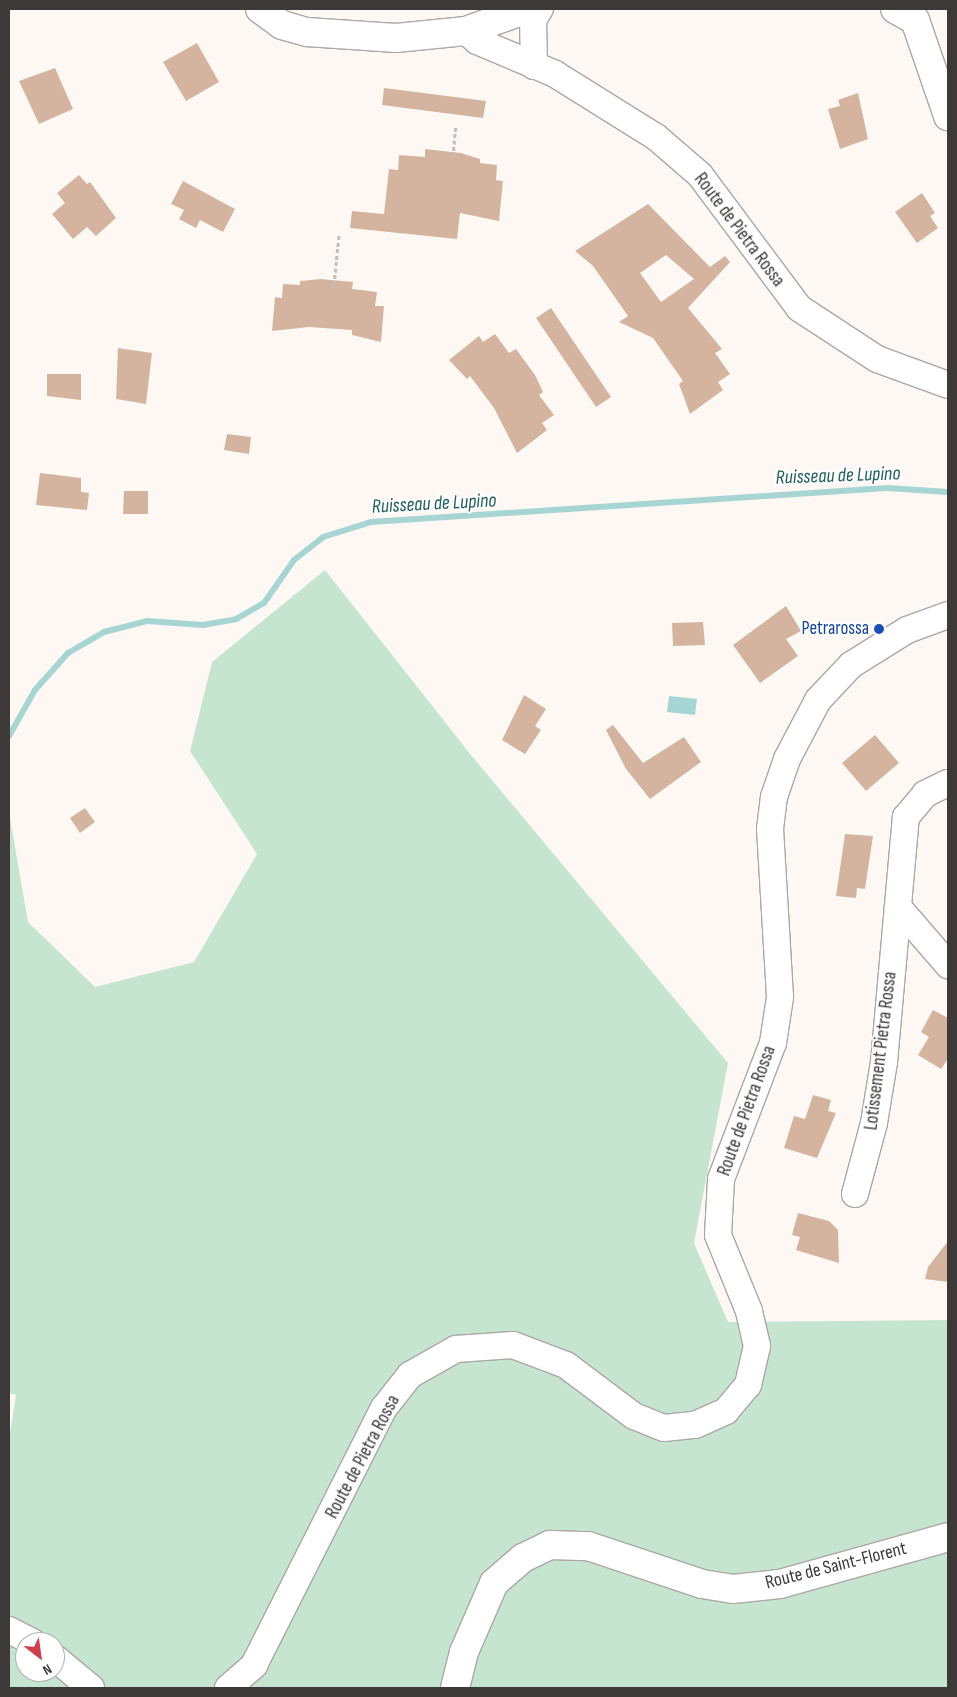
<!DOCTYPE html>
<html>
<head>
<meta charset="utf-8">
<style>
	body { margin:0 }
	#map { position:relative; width:957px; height:1697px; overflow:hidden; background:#fef8f4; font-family:"Sofia Sans Condensed",sans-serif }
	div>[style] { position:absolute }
	.green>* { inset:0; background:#c6e5d1 }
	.water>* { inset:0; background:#a7d5d4 }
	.stream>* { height:6px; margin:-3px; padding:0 3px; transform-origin:3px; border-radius:3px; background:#a7d5d4 }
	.building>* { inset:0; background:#d5b49f }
	.path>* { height:3px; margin-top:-1.5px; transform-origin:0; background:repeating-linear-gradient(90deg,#c3bebb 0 4px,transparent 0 6.5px) }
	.roads { filter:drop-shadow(1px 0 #aca7a3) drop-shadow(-1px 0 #aca7a3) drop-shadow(0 1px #aca7a3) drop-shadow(0 -1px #aca7a3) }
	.minor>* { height:26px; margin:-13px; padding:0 13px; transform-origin:13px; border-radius:13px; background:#fff }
	.major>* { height:28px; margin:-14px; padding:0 14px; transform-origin:14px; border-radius:14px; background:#fff }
	.dots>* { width:14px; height:14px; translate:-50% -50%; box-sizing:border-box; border:2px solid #fff; border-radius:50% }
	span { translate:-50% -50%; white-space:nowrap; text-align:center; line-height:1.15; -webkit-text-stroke:4px #fff; paint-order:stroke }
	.street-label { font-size:19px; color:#3c3938 }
	.transit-label { font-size:19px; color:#164399 }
	.right { translate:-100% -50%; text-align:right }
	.water-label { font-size:20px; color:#225f5f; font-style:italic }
	.frame { position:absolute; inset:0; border:10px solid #3c3938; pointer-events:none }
	.north { position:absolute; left:15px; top:1632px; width:50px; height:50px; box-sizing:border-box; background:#fff; border:1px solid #b1b0af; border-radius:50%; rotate:150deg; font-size:14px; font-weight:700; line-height:20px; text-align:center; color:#3c3938 }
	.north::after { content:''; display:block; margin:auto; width:18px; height:22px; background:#ce3d50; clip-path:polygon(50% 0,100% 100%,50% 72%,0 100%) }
</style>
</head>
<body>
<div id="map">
	<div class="green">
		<div style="clip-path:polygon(evenodd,325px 570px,471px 755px,728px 1063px,694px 1243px,728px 1322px,948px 1320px,948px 1688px,9px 1688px,9px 1439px,16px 1395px,9px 1393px,9px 812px,28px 922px,95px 987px,194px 962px,257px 854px,190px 751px,212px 662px,325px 570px,25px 1642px,55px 1642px,55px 1672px,25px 1672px,25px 1642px)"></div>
	</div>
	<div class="water">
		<div style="clip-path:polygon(669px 696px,697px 699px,695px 715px,667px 712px)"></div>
	</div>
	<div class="stream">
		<div style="left:9px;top:736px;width:53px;rotate:-60.5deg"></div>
		<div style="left:35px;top:690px;width:50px;rotate:-48.3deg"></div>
		<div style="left:68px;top:653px;width:42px;rotate:-30.3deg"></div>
		<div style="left:104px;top:632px;width:44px;rotate:-14.3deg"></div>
		<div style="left:147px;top:621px;width:56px;rotate:4.1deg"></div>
		<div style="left:203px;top:625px;width:34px;rotate:-10deg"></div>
		<div style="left:236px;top:619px;width:32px;rotate:-30deg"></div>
		<div style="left:264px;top:603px;width:52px;rotate:-55.1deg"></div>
		<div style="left:294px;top:560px;width:37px;rotate:-38deg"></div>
		<div style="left:323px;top:537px;width:50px;rotate:-17.4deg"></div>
		<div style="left:371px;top:522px;width:517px;rotate:-3.77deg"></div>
		<div style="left:887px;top:488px;width:61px;rotate:3.8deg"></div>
	</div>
	<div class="building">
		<div style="clip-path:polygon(197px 43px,219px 82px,186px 101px,163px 62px)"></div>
		<div style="clip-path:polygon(55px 68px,73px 109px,39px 124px,19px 81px)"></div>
		<div style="clip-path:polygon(384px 88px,486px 101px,483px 118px,382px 105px)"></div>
		<div style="clip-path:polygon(858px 93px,868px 139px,840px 149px,828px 109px,840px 106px,838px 100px)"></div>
		<div style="clip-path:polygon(425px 149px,461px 153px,480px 159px,480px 163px,497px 165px,496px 180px,503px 181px,499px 221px,460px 213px,457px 239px,350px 228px,352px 211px,384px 214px,389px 169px,398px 170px,399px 155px,425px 157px)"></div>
		<div style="clip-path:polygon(79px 175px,87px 184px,90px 182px,116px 218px,96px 236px,87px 227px,73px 239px,52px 214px,65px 203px,57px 193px)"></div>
		<div style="clip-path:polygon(183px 181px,235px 209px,223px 232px,200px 220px,196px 228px,179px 219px,184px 210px,171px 204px)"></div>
		<div style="clip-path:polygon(922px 193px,935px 213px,930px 216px,938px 228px,917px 243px,895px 212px)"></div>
		<div style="clip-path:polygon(evenodd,648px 204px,710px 267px,725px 256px,730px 262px,688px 308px,722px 349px,715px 353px,730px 374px,718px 382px,723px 390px,690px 414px,679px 384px,683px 381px,653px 338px,619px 322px,628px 316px,593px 266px,575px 251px,648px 204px,666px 255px,694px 279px,661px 302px,640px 273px,666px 255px)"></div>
		<div style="clip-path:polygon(321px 279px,353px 282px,352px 289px,377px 292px,375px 306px,384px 306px,381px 342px,352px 335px,352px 330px,309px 327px,272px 331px,275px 297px,282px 298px,283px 284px,300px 285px,300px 281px)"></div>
		<div style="clip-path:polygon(551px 308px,611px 397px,596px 407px,536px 318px)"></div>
		<div style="clip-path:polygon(495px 334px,509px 353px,516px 349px,535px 375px,543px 392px,539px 395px,554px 415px,542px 423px,547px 430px,517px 453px,494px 408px,470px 376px,467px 379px,449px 360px,479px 336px,483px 342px)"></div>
		<div style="clip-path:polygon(118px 348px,152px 353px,146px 404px,116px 399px)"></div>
		<div style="clip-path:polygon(47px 374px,81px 374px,81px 400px,47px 396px)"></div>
		<div style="clip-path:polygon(227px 434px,251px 437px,249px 454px,224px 450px)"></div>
		<div style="clip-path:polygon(40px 473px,81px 478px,81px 492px,89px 493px,87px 510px,36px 505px)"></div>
		<div style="clip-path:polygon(124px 491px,148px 491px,148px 514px,123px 514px)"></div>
		<div style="clip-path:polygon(786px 606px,801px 631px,786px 639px,798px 656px,760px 683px,733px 645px)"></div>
		<div style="clip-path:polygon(703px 622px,705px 645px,673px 646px,672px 623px)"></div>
		<div style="clip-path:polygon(524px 695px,546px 709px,535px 726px,541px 730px,525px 754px,502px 740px)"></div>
		<div style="clip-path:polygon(613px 725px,643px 763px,684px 737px,701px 762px,650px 799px,626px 769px,606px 730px)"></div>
		<div style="clip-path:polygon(875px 735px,899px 763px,866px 791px,842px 763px)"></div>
		<div style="clip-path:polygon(85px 808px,95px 822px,80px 833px,70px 818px)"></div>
		<div style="clip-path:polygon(845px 834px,873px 836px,865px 889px,857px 888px,856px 898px,836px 896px)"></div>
		<div style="clip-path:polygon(933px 1010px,948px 1018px,948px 1059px,941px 1069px,918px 1055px,929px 1037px,921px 1032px)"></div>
		<div style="clip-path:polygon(813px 1095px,831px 1100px,828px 1111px,836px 1113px,817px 1158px,784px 1148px,794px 1116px,805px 1119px)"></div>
		<div style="clip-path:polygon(798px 1213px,829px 1221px,838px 1230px,839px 1263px,796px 1250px,800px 1237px,792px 1235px)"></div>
		<div style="clip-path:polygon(948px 1241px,948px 1282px,925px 1279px,928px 1267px)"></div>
	</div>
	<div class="path">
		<div style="left:453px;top:157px;width:32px;rotate:-85deg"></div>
		<div style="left:334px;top:285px;width:50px;rotate:-84.3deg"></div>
	</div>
	<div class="roads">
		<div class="minor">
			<div style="left:466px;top:31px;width:15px;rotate:42deg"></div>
			<div style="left:477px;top:41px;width:85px;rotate:22.9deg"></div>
			<div style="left:555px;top:74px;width:119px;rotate:32deg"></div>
			<div style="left:656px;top:137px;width:58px;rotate:40.8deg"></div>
			<div style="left:700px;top:175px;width:166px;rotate:53.3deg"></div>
			<div style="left:799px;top:308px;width:93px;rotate:33.2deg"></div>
			<div style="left:877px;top:359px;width:76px;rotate:20.1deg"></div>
			<div style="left:534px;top:66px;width:46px;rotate:-91.2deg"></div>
			<div style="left:533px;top:20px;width:13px;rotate:-58deg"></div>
			<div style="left:898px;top:907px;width:77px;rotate:49.2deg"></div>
			<div style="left:855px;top:1194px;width:73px;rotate:-75deg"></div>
			<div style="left:874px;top:1123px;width:62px;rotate:-80.7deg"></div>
			<div style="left:884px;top:1062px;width:246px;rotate:-84.9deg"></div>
			<div style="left:906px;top:817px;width:30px;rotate:-50deg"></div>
			<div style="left:925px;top:794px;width:25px;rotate:-26deg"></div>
			<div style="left:9px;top:1630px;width:27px;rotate:27deg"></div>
			<div style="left:55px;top:1658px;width:47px;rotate:39.8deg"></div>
			<div style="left:228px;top:1688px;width:35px;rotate:-41deg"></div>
			<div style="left:254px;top:1665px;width:288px;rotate:-63.2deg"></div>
			<div style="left:384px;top:1408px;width:42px;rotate:-51.8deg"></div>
			<div style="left:410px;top:1375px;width:53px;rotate:-29.5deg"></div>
			<div style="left:456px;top:1349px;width:57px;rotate:-4deg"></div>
			<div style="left:513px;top:1345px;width:57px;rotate:20.7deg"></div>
			<div style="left:566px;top:1365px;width:85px;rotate:36.9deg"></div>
			<div style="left:634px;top:1416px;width:32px;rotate:22deg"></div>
			<div style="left:664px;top:1428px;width:31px;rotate:-6deg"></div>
			<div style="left:695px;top:1425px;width:34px;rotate:-24deg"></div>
			<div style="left:726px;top:1411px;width:34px;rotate:-50deg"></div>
			<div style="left:748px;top:1385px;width:40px;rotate:-77deg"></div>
			<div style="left:757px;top:1346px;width:36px;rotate:-103deg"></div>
			<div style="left:749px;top:1311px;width:82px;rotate:-112.2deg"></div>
			<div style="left:718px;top:1235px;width:56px;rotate:-86.9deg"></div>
			<div style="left:721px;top:1179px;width:146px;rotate:-69.1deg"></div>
			<div style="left:773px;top:1043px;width:47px;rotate:-81.3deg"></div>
			<div style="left:780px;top:997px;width:168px;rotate:-93.4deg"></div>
			<div style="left:770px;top:829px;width:32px;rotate:-83deg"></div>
			<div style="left:774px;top:797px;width:40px;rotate:-71.1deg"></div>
			<div style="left:787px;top:759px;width:67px;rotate:-62.3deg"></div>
			<div style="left:818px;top:700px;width:48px;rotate:-46.7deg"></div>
			<div style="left:851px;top:665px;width:66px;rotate:-32deg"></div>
			<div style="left:907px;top:630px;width:44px;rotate:-20.1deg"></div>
		</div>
		<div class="major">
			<div style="left:260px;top:9px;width:27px;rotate:36deg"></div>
			<div style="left:282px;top:25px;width:26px;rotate:16deg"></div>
			<div style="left:307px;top:32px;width:89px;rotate:3.9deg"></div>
			<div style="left:396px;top:38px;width:70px;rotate:-5.7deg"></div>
			<div style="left:466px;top:31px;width:65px;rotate:-19.8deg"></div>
			<div style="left:895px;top:9px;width:23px;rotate:29deg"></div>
			<div style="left:915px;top:20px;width:102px;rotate:71deg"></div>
			<div style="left:455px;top:1688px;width:37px;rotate:-76deg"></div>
			<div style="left:464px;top:1652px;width:75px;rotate:-66.5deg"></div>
			<div style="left:494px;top:1583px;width:38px;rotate:-41deg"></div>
			<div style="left:523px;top:1558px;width:30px;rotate:-26deg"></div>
			<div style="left:550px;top:1545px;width:38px;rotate:2deg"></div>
			<div style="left:588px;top:1546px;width:120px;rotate:18.4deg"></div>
			<div style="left:702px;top:1584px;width:31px;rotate:9deg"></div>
			<div style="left:733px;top:1589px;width:47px;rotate:-6.1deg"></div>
			<div style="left:780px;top:1584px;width:174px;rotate:-15.6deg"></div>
		</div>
	</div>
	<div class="dots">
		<div style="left:879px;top:629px;background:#1a4fb4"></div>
	</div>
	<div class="street-label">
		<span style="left:739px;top:230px;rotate:53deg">Route de Pietra Rossa</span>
		<span style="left:881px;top:1051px;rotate:-83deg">Lotissement Pietra Rossa</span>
		<span style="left:747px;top:1111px;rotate:-70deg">Route de Pietra Rossa</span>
		<span style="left:363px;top:1457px;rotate:-62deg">Route de Pietra Rossa</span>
		<span style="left:836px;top:1566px;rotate:-14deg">Route de Saint-Florent</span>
	</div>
	<div class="transit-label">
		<span class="right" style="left:869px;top:629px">Petrarossa</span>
	</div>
	<div class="water-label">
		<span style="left:838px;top:476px;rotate:-2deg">Ruisseau de Lupino</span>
		<span style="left:434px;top:504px;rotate:-3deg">Ruisseau de Lupino</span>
	</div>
	<div class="frame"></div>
	<div class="north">N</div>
</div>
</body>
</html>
